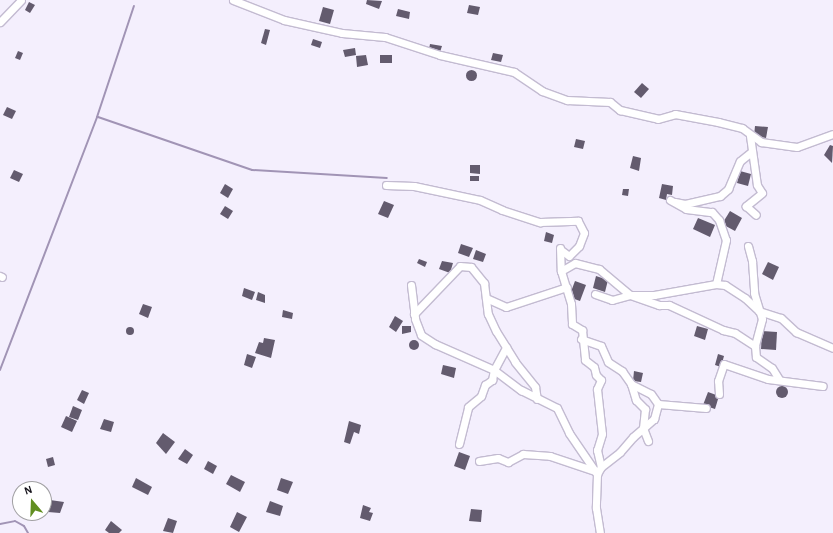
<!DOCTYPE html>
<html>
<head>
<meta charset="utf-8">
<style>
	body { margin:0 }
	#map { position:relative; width:833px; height:533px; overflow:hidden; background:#f4effd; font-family:"Alegreya Sans",sans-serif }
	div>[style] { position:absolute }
	.stream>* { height:2px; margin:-1px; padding:0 1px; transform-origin:1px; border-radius:1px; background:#a194b5 }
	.building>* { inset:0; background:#635b6e }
	.round { border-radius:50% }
	.roads { filter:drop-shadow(1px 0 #c3bbd1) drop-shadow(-1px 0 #c3bbd1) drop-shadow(0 1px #c3bbd1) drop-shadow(0 -1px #c3bbd1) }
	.minor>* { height:7px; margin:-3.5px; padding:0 3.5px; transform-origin:3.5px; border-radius:3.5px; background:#fff }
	span { translate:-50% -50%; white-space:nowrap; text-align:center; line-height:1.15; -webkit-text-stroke:4px #fff; paint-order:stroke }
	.north { position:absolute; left:12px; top:481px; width:40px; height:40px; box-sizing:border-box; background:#fff; border:1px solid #a1a0a3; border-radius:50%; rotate:341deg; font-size:11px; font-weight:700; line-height:16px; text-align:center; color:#15121a }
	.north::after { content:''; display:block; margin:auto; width:14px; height:18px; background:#618e21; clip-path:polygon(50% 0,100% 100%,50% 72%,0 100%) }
</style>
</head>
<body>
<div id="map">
	<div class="stream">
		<div style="left:98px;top:117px;width:163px;rotate:19deg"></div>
		<div style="left:252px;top:170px;width:135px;rotate:3.4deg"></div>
		<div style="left:0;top:370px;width:271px;rotate:-69deg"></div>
		<div style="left:97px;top:117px;width:117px;rotate:-71.6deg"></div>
		<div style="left:0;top:524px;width:15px;rotate:-11deg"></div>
		<div style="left:15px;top:521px;width:10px;rotate:29deg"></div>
		<div style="left:24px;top:526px;width:8px;rotate:60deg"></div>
	</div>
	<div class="building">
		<div style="clip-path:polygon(367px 0,382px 1px,379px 9px,366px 4px)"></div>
		<div style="clip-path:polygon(29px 2px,35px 5px,30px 13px,25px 10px)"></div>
		<div style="clip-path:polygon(469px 5px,480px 7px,478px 15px,467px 13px)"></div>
		<div style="clip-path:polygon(323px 7px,334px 10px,330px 24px,319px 21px)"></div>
		<div style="clip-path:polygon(398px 9px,410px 12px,409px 19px,396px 16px)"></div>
		<div style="clip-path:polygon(265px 29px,270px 30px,266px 45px,261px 43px)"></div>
		<div style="clip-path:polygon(313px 39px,322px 42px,320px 48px,311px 45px)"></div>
		<div style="clip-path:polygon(430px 44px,442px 46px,440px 52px,429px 49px)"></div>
		<div style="clip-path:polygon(355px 48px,356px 55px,345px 57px,343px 50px)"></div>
		<div style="clip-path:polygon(18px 51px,23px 53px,20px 60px,15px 58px)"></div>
		<div style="clip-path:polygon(493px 53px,503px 55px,501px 62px,491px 60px)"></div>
		<div style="clip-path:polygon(366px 55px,368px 65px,357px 67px,356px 56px)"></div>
		<div style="clip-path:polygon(380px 55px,392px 55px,392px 63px,380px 63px)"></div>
		<div class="round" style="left:465.5px;top:69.5px;width:11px;height:11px"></div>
		<div style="clip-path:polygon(642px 83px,649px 89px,641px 98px,634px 92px)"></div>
		<div style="clip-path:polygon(7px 107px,16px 111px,12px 119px,3px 115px)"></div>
		<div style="clip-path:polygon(755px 126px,768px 127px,766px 138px,754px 136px)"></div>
		<div style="clip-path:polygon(576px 139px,585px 141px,583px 149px,574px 147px)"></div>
		<div style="clip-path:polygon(830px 145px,833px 146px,832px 163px,824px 155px)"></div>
		<div style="clip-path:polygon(633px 156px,641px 158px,639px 171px,630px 168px)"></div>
		<div style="clip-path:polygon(470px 165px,480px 165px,480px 174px,470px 173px)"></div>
		<div style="clip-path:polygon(14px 170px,23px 174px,19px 182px,10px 178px)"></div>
		<div style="clip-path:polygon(740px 171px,751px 174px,748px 186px,737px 183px)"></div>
		<div style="clip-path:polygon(470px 176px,479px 176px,479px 181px,470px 181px)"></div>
		<div style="clip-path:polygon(225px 184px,233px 189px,228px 198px,220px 193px)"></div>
		<div style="clip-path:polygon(662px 184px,673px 186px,672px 195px,667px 194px,666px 200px,659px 198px)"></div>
		<div style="clip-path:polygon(623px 189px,629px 189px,628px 196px,622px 195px)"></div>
		<div style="clip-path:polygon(384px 201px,394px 205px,388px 218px,378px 214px)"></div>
		<div style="clip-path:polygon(225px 206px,233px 211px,228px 219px,220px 214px)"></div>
		<div style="clip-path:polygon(730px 211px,742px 218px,735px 231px,722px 224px)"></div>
		<div style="clip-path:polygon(698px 218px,715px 225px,710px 237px,693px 229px)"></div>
		<div style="clip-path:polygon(546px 232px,554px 235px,552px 243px,544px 241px)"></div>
		<div style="clip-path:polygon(461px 244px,473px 248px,469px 257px,458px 253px)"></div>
		<div style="clip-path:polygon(476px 250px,486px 254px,483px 262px,473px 259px)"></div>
		<div style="clip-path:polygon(419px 259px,427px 262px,425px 267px,417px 263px)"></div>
		<div style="clip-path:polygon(442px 261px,453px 263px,450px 273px,439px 269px)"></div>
		<div style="clip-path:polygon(768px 262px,779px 267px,773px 280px,762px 274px)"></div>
		<div style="clip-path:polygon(596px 276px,608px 280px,605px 292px,593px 288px)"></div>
		<div style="clip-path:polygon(575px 281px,586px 285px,580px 301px,569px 297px)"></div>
		<div style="clip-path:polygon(244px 288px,255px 292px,252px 300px,242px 296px)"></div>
		<div style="clip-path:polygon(258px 292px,265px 295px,265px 303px,256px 300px)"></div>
		<div style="clip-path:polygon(143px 304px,152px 307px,148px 318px,139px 314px)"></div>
		<div style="clip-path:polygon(283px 310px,293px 313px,292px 319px,282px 317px)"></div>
		<div style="clip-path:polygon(395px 316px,403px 321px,396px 332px,389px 327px)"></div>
		<div style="clip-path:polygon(402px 326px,411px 326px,411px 332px,402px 334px)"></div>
		<div style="clip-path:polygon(697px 326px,708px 329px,705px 340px,694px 336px)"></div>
		<div class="round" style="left:126px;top:327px;width:8px;height:8px"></div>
		<div style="clip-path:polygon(762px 331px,777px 332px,776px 350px,761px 349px)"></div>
		<div style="clip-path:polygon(264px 338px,275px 340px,271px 358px,255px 353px,259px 342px,263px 343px)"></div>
		<div class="round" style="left:409px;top:340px;width:10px;height:10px"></div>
		<div style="clip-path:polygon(247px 354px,256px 357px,252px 368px,244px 365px)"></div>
		<div style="clip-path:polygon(718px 354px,724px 356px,721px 367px,715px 365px)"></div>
		<div style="clip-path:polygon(443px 365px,456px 368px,454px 378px,441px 374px)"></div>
		<div style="clip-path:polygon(634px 371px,643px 373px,641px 382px,633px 381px)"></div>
		<div class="round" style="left:776px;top:386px;width:12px;height:12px"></div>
		<div style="clip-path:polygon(82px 390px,89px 393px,84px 404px,77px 400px)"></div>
		<div style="clip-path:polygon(708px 392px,719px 396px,715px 409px,703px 405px)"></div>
		<div style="clip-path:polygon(73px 406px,82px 410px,78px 420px,69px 417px)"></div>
		<div style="clip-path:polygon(66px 416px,77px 421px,72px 432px,61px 427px)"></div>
		<div style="clip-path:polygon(104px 419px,114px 422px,111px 432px,100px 429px)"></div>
		<div style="clip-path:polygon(349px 421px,361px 425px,359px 434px,354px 432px,350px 444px,344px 442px)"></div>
		<div style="clip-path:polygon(163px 433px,175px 442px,166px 454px,156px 443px)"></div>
		<div style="clip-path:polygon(185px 449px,193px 455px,187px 464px,178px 459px)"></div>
		<div style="clip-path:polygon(459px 452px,470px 456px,465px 470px,454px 466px)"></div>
		<div style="clip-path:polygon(53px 457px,55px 465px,48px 467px,46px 459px)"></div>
		<div style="clip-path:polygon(208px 461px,217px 466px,213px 474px,204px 469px)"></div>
		<div style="clip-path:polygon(231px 475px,245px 482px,240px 492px,226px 484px)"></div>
		<div style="clip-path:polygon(136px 478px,152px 487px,148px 495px,132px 487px)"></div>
		<div style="clip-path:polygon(281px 478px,293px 482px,288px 494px,277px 490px)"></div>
		<div style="clip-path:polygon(50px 500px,64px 502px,60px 513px,48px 512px)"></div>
		<div style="clip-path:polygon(270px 501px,283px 506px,280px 516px,266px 512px)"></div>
		<div style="clip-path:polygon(363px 505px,371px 508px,369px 512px,373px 513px,370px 521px,360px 518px)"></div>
		<div style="clip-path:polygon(471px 509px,482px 510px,481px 522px,469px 521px)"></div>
		<div style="clip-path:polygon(237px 512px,247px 517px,239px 532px,230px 527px)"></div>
		<div style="clip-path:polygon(168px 518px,177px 521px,173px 533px,163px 531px)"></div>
		<div style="clip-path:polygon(111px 521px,122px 530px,119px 533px,109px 533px,105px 530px)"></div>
	</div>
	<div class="roads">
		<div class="minor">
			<div style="left:233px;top:0;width:55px;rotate:21.4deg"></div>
			<div style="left:284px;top:20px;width:59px;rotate:12.6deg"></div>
			<div style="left:342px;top:33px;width:43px;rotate:5.3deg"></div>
			<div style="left:385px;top:37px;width:58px;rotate:18.1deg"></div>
			<div style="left:440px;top:55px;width:76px;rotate:12.9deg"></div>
			<div style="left:514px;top:72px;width:34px;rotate:34deg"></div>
			<div style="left:542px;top:91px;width:27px;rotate:20deg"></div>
			<div style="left:567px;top:100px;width:43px;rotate:2.7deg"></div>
			<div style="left:610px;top:102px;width:13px;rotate:39deg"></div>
			<div style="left:620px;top:110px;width:39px;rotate:13deg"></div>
			<div style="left:658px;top:119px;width:18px;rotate:-16deg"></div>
			<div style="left:675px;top:114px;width:44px;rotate:10.5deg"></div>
			<div style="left:718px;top:122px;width:25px;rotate:14deg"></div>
			<div style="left:742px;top:128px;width:24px;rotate:36deg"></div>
			<div style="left:761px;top:142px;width:36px;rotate:8deg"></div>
			<div style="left:797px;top:147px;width:38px;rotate:-20deg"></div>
			<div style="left:0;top:22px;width:30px;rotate:-46deg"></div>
			<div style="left:750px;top:136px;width:49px;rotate:81.9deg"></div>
			<div style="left:757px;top:185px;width:9px;rotate:58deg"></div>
			<div style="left:762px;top:193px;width:21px;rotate:141deg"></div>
			<div style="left:746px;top:206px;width:13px;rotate:42deg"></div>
			<div style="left:386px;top:185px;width:28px;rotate:2deg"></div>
			<div style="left:414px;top:186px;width:67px;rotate:12deg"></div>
			<div style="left:480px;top:200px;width:24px;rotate:24deg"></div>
			<div style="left:502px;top:210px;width:40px;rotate:18deg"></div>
			<div style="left:540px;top:222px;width:38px;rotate:-2deg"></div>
			<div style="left:578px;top:221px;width:13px;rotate:63deg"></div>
			<div style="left:584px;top:233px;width:14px;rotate:111deg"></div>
			<div style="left:579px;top:246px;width:14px;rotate:135deg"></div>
			<div style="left:569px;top:256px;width:10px;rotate:-143deg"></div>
			<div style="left:670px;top:200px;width:18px;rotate:29deg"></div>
			<div style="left:686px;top:209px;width:26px;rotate:7deg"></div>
			<div style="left:712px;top:212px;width:11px;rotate:49deg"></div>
			<div style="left:719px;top:220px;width:21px;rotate:71deg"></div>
			<div style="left:726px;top:240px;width:45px;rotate:102.8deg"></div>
			<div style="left:675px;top:202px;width:10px;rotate:11deg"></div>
			<div style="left:685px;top:204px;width:36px;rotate:-13deg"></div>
			<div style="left:720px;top:196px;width:11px;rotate:-41deg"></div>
			<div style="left:728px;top:189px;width:30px;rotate:-67deg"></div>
			<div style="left:740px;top:161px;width:14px;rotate:-39deg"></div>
			<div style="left:748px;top:246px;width:16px;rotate:75deg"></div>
			<div style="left:752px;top:261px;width:32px;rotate:86deg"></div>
			<div style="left:754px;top:293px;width:27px;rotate:73deg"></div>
			<div style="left:762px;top:319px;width:28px;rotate:105deg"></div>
			<div style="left:560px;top:248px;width:23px;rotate:88deg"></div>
			<div style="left:561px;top:271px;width:34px;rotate:73deg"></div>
			<div style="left:571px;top:304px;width:20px;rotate:87deg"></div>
			<div style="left:572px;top:324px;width:12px;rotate:31deg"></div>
			<div style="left:582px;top:330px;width:30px;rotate:84deg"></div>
			<div style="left:585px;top:360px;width:11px;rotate:38deg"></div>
			<div style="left:594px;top:367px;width:8px;rotate:76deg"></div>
			<div style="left:596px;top:375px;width:7px;rotate:45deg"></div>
			<div style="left:601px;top:380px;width:10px;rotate:114deg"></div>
			<div style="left:597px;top:389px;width:45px;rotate:83.7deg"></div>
			<div style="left:602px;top:434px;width:17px;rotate:107deg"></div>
			<div style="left:597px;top:450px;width:17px;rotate:77deg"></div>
			<div style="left:601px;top:467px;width:8px;rotate:120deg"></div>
			<div style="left:561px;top:271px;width:16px;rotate:-30deg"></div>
			<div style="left:575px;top:263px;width:25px;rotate:14deg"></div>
			<div style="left:599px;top:269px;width:40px;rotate:40deg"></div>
			<div style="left:630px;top:295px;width:24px"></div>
			<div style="left:654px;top:295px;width:63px;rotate:-10.1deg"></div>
			<div style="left:716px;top:284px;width:9px;rotate:6deg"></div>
			<div style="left:725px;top:285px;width:24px;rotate:33deg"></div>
			<div style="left:745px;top:298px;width:19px;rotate:43deg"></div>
			<div style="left:759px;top:311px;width:23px;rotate:18deg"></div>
			<div style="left:781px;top:318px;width:21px;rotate:43deg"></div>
			<div style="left:796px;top:332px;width:40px;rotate:23.4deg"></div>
			<div style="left:0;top:276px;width:2px;rotate:27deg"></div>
			<div style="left:411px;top:285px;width:34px;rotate:83deg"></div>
			<div style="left:415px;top:319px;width:17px;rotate:69deg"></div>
			<div style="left:421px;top:335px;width:17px;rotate:33deg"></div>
			<div style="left:435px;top:344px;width:64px;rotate:23.8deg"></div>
			<div style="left:494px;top:370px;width:34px;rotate:37deg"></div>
			<div style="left:521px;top:390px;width:40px;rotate:26.6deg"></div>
			<div style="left:557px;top:408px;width:28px;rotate:64deg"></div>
			<div style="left:569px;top:433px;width:50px;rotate:55.7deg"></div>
			<div style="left:597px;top:474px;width:34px;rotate:92deg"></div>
			<div style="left:596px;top:508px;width:25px;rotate:81deg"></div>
			<div style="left:595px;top:294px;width:18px;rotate:19deg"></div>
			<div style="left:612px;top:300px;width:19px;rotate:-16deg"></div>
			<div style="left:630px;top:295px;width:31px;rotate:19deg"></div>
			<div style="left:659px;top:305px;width:10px"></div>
			<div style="left:669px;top:305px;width:60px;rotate:24.8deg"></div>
			<div style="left:723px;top:330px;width:12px;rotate:14deg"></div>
			<div style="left:735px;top:333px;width:24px;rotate:33deg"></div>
			<div style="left:755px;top:346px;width:11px;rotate:85deg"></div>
			<div style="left:756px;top:357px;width:19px;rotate:35deg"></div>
			<div style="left:772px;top:368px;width:13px;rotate:58deg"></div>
			<div style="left:486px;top:298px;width:22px;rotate:24deg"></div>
			<div style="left:506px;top:307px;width:64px;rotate:-18.2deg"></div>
			<div style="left:414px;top:311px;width:3px;rotate:90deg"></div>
			<div style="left:414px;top:314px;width:66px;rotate:-46.2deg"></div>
			<div style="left:460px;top:266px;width:11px;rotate:5deg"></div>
			<div style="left:471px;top:267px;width:21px;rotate:51deg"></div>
			<div style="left:484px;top:283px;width:31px;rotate:83deg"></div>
			<div style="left:488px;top:314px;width:19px;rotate:65deg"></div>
			<div style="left:496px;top:331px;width:36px;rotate:58deg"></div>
			<div style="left:515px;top:362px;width:32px;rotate:51deg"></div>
			<div style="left:535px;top:387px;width:12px;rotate:81deg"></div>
			<div style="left:581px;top:339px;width:21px;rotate:19deg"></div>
			<div style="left:601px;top:346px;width:17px;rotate:66deg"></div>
			<div style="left:608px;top:362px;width:17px;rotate:33deg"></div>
			<div style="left:622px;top:371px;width:16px;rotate:55deg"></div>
			<div style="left:631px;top:384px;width:17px;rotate:73deg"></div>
			<div style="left:636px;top:400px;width:13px;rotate:45deg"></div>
			<div style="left:645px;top:409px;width:19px;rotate:96deg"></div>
			<div style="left:643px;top:428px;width:14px;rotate:69deg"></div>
			<div style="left:631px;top:384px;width:22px;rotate:27deg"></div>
			<div style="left:651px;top:394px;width:12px;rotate:55deg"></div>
			<div style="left:719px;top:394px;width:13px;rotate:-94deg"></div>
			<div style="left:718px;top:381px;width:18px;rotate:-71deg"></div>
			<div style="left:724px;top:364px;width:46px;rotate:18.8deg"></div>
			<div style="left:768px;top:379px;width:55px;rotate:7.3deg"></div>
			<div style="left:459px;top:444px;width:38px;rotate:-76deg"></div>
			<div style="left:468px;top:407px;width:17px;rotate:-40deg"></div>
			<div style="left:481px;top:396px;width:12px;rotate:-70deg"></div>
			<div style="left:485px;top:385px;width:9px;rotate:-36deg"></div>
			<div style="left:492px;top:380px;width:10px;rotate:-79deg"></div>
			<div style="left:494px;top:370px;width:26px;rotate:-62deg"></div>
			<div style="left:479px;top:461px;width:19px;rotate:-9deg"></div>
			<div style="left:498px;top:458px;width:11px;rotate:22deg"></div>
			<div style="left:508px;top:462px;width:17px;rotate:-28deg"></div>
			<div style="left:523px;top:454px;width:27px;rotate:4deg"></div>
			<div style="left:550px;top:456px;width:47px;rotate:18.4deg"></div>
			<div style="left:601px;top:467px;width:24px;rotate:-38deg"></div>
			<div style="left:620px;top:452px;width:20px;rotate:-49deg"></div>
			<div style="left:633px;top:437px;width:28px;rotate:-41deg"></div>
			<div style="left:654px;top:419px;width:16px;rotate:-75deg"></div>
			<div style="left:658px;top:404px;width:48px;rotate:4.8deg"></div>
		</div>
	</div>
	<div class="north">N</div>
</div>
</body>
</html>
